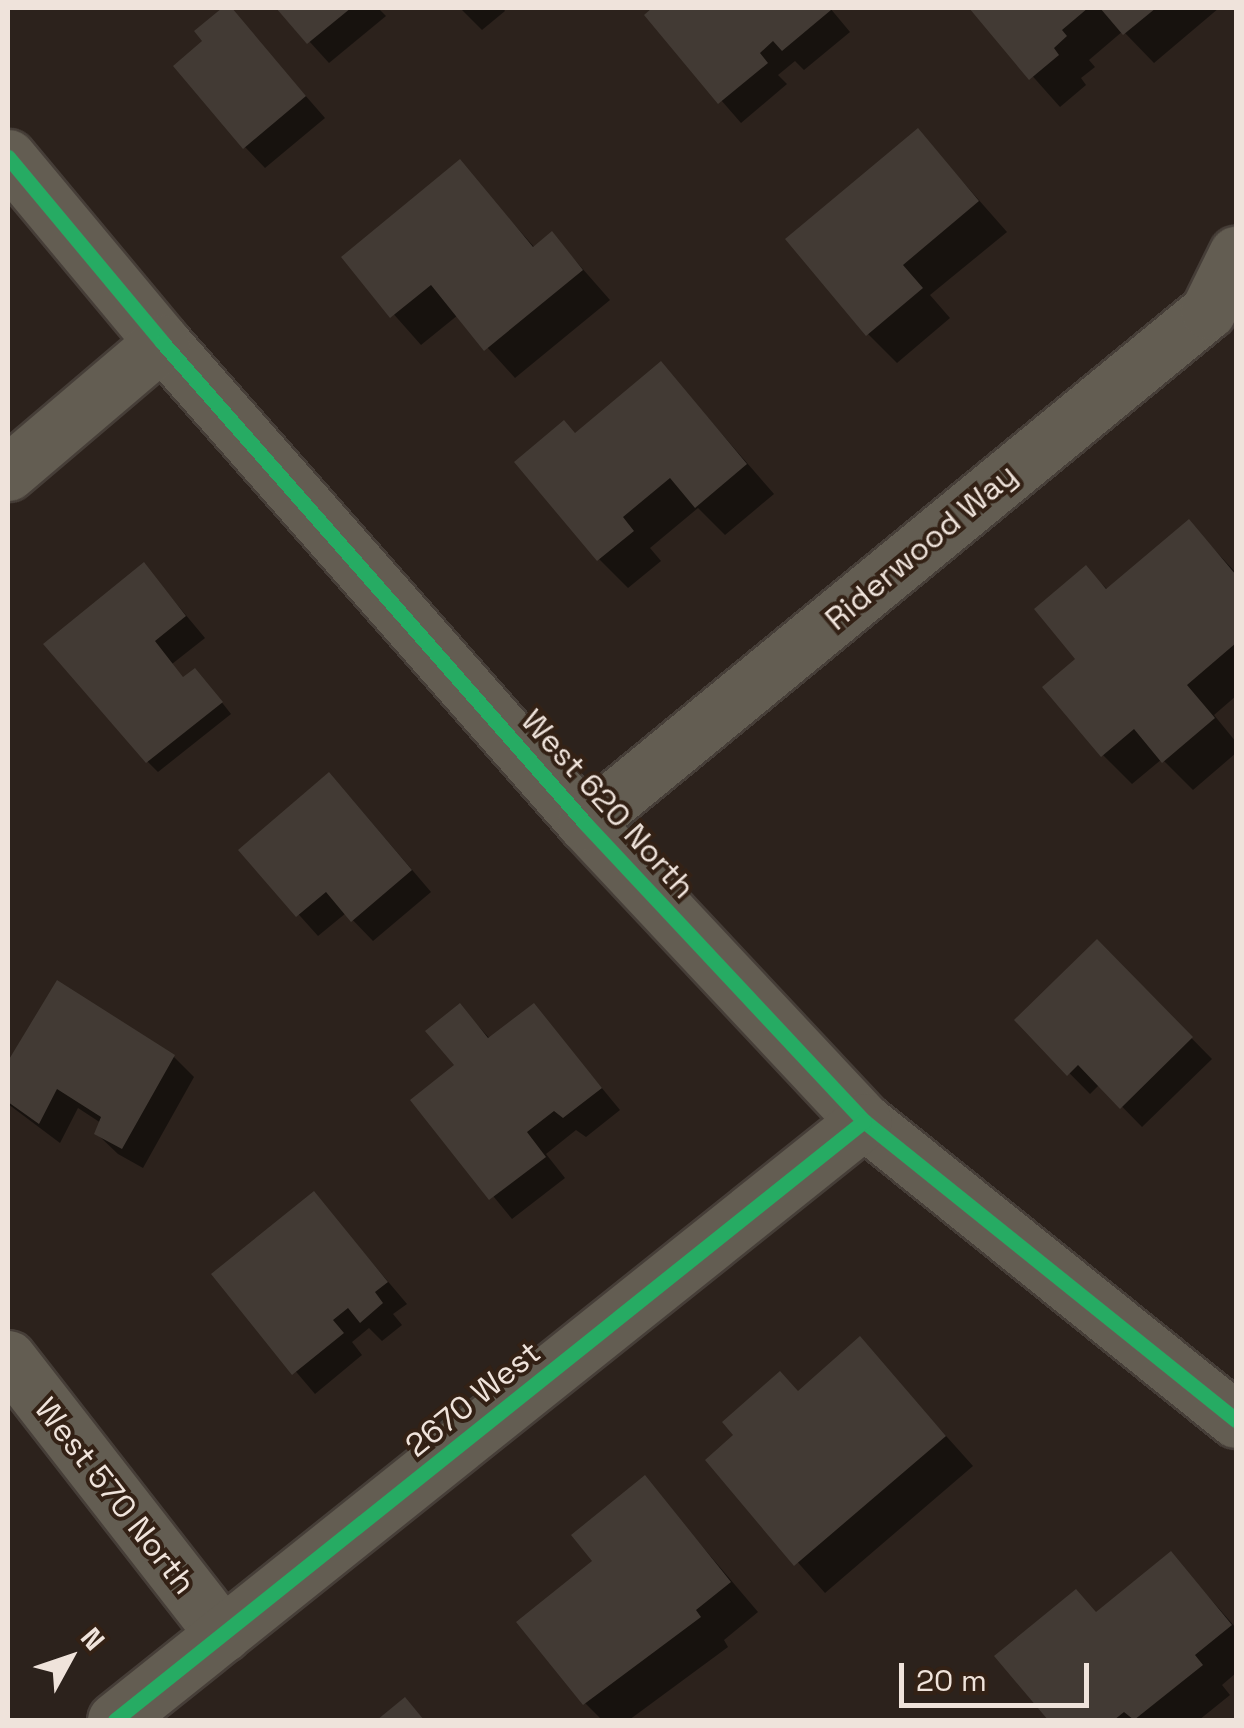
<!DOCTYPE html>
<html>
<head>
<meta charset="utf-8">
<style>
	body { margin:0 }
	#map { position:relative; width:1244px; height:1728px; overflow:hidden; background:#2c221c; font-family:"Space Grotesk",sans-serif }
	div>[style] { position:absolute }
	.shadow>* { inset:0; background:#0007 }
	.building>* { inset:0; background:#423a34 }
	.roads { filter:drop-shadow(2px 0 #463e38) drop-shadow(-2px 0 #463e38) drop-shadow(0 2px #463e38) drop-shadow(0 -2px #463e38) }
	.minor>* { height:55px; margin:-27.5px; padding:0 27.5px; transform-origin:27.5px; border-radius:27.5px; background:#635d52 }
	.cycleway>* { height:15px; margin:-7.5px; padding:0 7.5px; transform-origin:7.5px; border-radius:7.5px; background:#26ab63 }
	span { translate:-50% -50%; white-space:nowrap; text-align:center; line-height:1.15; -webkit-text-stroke:8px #332115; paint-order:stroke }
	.street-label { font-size:32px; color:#efe3db }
	.frame { position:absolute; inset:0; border:10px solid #efe3db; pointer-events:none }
	.north { position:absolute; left:20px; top:1608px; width:100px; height:100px; -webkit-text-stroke:8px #332115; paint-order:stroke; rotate:50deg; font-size:28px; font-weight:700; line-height:40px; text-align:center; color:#efe3db }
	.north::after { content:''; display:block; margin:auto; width:35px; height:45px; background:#efe3db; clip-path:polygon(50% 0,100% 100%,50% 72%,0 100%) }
	.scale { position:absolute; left:899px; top:1663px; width:190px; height:45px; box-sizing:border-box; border:5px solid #efe3db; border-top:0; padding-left:12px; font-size:30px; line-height:35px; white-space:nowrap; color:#efe3db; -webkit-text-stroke:8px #332115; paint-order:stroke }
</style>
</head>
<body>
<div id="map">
	<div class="shadow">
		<div style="clip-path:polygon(229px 8px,325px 118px,265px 168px,245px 147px,206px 42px,198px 32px)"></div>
		<div style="clip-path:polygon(279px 8px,378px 8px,386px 16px,329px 63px)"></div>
		<div style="clip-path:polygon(460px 8px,503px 8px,505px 11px,482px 30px)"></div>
		<div style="clip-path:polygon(656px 8px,830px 8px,850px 32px,804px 70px,795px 61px,778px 75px,787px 84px,741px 123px,647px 15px)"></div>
		<div style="clip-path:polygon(972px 8px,1219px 8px,1154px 63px,1123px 31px,1089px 60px,1095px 67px,1081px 78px,1086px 85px,1060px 107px)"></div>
		<div style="clip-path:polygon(918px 131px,1007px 232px,930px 295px,950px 318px,897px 363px,868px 334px)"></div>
		<div style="clip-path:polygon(460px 163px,535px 248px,552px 234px,610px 300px,515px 378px,458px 315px,421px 345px,344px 258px)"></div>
		<div style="clip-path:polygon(661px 364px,774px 494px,725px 535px,698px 508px,650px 548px,661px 561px,628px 588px,599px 559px)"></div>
		<div style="clip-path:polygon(1189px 522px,1236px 573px,1236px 696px,1214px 715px,1236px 742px,1236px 753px,1193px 790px,1162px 759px,1132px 784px,1103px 755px,1079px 659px,1086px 569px,1108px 590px)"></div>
		<div style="clip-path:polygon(144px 565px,205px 638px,172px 664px,184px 679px,205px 681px,231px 714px,158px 772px,148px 762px)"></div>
		<div style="clip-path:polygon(349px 796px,431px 892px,373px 941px,346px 913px,318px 936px,241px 850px)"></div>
		<div style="clip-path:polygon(1097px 942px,1212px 1059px,1142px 1127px,1100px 1084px,1090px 1094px,1017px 1020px)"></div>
		<div style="clip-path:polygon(58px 984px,174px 1057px,194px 1077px,143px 1168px,118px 1154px,97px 1134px,101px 1123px,78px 1108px,60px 1143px,8px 1104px,8px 1066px)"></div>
		<div style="clip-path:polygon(460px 1006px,491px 1040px,534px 1006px,620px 1110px,586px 1137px,576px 1130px,546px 1154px,565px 1178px,512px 1219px,414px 1100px,458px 1065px)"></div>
		<div style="clip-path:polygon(314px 1194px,407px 1304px,393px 1314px,402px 1325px,382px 1341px,369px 1328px,352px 1342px,362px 1355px,315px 1394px,214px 1275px)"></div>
		<div style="clip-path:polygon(860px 1340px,973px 1466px,825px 1593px,708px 1461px,799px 1393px)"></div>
		<div style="clip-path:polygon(645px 1479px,758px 1612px,724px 1640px,728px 1647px,629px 1720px,602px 1720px,585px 1703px,596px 1562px)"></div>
		<div style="clip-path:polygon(1171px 1554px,1236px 1628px,1236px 1673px,1222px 1685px,1230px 1695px,1199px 1720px,1051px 1720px,998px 1656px,1098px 1614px)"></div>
	</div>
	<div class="building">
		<div style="clip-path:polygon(222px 8px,232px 8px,306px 96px,243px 149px,173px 66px,202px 41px,194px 31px)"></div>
		<div style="clip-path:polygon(276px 8px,351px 8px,307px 44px)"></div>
		<div style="clip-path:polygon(652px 8px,829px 8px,831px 10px,782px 51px,773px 41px,760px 53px,768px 63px,718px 104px,644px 15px)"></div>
		<div style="clip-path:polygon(969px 8px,1088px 8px,1062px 30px,1067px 36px,1054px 48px,1059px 55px,1029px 80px)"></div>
		<div style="clip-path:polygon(1100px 8px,1156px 8px,1123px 35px)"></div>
		<div style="clip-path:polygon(918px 128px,979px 201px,903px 265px,923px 288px,866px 336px,785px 239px)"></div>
		<div style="clip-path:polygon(460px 159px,533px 247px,552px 231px,583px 270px,484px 351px,431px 285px,390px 318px,341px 257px)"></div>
		<div style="clip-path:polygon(661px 361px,747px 464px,695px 508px,670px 478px,623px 517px,634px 531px,597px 561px,514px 462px,564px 420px,575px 433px)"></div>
		<div style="clip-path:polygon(1189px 519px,1236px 575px,1236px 643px,1187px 685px,1215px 718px,1162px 763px,1134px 729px,1101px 757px,1042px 687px,1075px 659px,1034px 609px,1086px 565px,1106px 589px)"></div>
		<div style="clip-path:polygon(144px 562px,186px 616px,155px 641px,183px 677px,195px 668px,223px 702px,146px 763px,43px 644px)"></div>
		<div style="clip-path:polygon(329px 772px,412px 870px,351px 922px,326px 892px,296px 917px,238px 850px)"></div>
		<div style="clip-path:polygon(1097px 939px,1193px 1037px,1120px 1109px,1078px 1065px,1067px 1076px,1014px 1020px)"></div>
		<div style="clip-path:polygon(57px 980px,175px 1055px,122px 1149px,94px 1134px,101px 1117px,57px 1089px,39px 1124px,8px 1102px,8px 1061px)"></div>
		<div style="clip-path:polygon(460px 1003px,488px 1038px,534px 1003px,602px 1088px,563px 1118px,554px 1111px,527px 1132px,546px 1157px,489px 1200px,410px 1100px,454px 1065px,425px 1031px)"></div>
		<div style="clip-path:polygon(314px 1191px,388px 1282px,375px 1292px,383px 1303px,360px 1323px,348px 1308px,333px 1320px,344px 1333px,292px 1375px,211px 1274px)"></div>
		<div style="clip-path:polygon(860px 1336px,946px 1436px,794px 1566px,705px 1460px,733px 1435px,722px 1422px,780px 1371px,798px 1391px)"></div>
		<div style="clip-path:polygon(645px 1475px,731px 1582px,696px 1610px,701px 1617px,583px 1705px,516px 1622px,592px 1561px,571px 1535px)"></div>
		<div style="clip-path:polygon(1171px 1551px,1232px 1625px,1195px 1655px,1203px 1665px,1134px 1720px,1124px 1712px,1114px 1720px,1048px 1720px,994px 1656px,1076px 1589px,1096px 1612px)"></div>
		<div style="clip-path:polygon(405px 1697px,424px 1720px,377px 1720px)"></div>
	</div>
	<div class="roads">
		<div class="minor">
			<div style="left:8px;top:157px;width:241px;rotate:50.2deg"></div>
			<div style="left:162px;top:342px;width:641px;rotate:48.67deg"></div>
			<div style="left:585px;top:823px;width:408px;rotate:46.9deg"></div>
			<div style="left:864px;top:1121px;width:477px;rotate:38.8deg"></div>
			<div style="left:8px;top:473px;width:202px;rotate:-40.4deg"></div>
			<div style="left:585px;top:823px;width:806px;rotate:-39.41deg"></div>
			<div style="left:1208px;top:311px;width:64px;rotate:-63.8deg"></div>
			<div style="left:8px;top:1358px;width:350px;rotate:52.1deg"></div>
			<div style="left:115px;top:1720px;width:959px;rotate:-38.65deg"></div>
		</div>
	</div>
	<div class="cycleway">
		<div style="left:8px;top:157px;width:241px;rotate:50.2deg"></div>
		<div style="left:162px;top:342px;width:641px;rotate:48.67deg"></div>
		<div style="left:585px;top:823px;width:408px;rotate:46.9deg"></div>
		<div style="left:864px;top:1121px;width:477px;rotate:38.8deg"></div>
		<div style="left:115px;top:1720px;width:959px;rotate:-38.65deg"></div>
	</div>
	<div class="street-label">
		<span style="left:921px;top:547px;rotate:-40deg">Riderwood Way</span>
		<span style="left:608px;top:804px;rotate:48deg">West 620 North</span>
		<span style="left:473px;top:1399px;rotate:-39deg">2670 West</span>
		<span style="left:115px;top:1496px;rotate:52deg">West 570 North</span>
	</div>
	<div class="frame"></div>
	<div class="north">N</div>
	<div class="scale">20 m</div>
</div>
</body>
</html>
